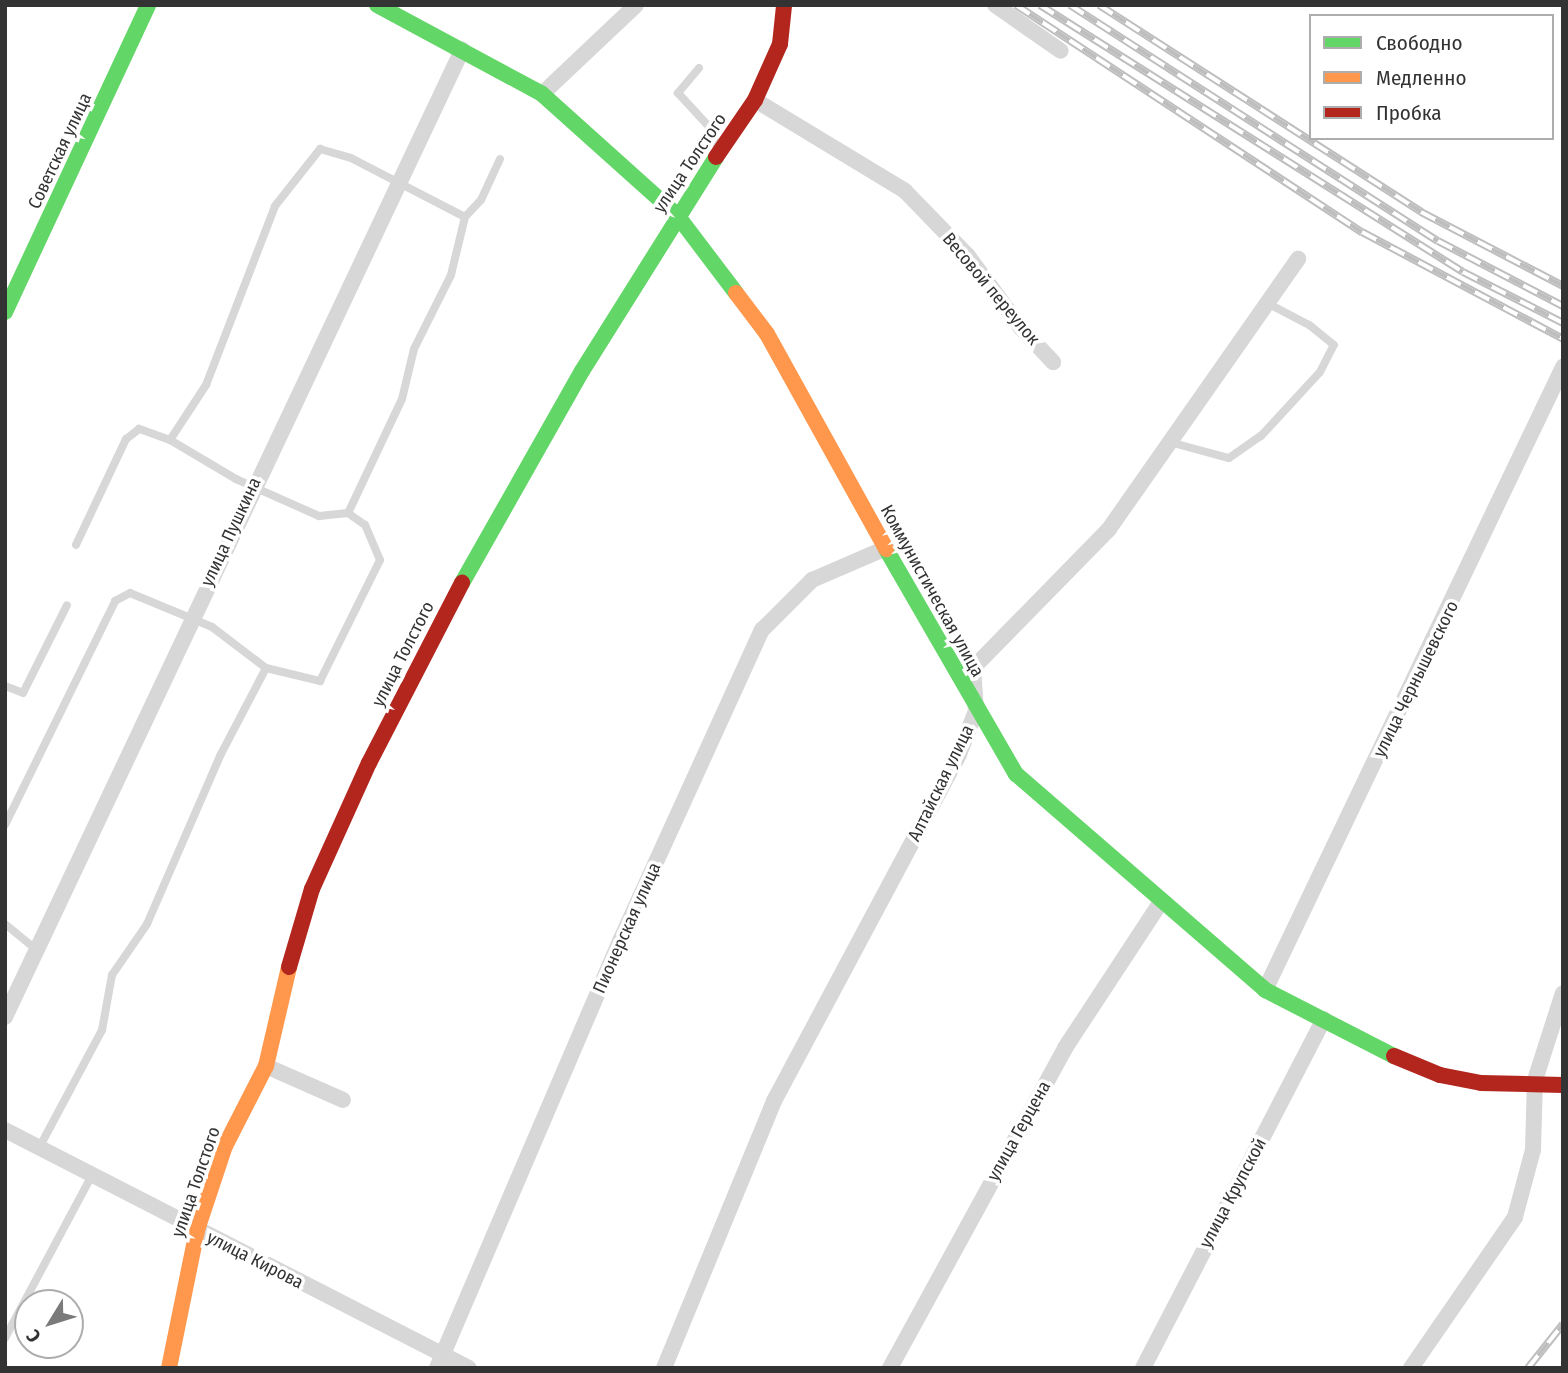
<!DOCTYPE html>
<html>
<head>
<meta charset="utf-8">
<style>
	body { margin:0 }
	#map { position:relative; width:1568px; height:1373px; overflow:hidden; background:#fff; font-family:"Fira Sans Condensed",sans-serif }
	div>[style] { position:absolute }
	.lane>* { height:8px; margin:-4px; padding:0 4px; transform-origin:4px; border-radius:4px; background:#d7d7d7 }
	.street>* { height:16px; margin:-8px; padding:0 8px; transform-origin:8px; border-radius:8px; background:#d7d7d7 }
	.fast>* { height:16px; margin:-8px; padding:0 8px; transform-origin:8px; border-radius:8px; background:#63d668 }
	.slow>* { height:16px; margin:-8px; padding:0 8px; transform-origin:8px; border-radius:8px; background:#ff974d }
	.jam>* { height:16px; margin:-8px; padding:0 8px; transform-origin:8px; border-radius:8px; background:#b3261e }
	.rail>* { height:8px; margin-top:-4px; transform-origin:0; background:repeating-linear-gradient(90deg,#fff 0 16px,#bebebe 0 32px); box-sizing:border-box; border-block:2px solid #bebebe }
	span { translate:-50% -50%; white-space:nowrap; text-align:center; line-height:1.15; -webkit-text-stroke:7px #fff; paint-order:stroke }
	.street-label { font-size:18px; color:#333 }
	.frame { position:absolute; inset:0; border:7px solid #333; pointer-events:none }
	.legend { position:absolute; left:1309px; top:14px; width:245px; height:126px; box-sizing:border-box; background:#fff; border:2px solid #adadad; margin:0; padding:9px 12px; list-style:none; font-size:21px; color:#333 }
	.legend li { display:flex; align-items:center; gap:14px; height:35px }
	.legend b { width:35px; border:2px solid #adadad }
	.north { position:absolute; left:14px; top:1289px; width:70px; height:70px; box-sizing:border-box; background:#fff; border:2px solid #adadad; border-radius:50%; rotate:232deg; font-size:19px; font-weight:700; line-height:28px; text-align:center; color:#333 }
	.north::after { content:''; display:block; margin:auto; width:24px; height:32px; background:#7a7a7a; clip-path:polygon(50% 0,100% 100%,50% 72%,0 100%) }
</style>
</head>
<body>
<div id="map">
	<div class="lane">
		<div style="left:699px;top:68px;width:33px;rotate:130deg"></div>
		<div style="left:678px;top:93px;width:50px;rotate:47.4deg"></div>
		<div style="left:712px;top:130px;width:19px;rotate:74deg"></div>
		<div style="left:465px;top:217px;width:23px;rotate:-47deg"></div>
		<div style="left:481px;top:200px;width:45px;rotate:-65.1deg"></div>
		<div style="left:170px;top:440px;width:66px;rotate:-56.8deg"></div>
		<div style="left:206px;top:385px;width:192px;rotate:-68.9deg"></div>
		<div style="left:275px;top:206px;width:73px;rotate:-51.7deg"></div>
		<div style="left:320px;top:149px;width:32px;rotate:16deg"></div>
		<div style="left:351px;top:158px;width:128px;rotate:27.4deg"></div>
		<div style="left:465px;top:217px;width:60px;rotate:103.6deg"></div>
		<div style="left:451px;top:275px;width:83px;rotate:116.6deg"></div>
		<div style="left:414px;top:349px;width:51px;rotate:103.5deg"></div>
		<div style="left:402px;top:399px;width:126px;rotate:115.3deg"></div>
		<div style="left:1173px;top:443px;width:58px;rotate:15deg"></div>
		<div style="left:1229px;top:458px;width:39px;rotate:-35deg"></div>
		<div style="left:1261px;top:436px;width:87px;rotate:-47.3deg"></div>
		<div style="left:1320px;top:372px;width:30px;rotate:-63deg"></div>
		<div style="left:1334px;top:345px;width:32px;rotate:-141deg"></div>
		<div style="left:1309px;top:325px;width:47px;rotate:-152.4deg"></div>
		<div style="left:5px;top:686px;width:19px;rotate:21deg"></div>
		<div style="left:23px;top:693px;width:98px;rotate:-63.4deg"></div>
		<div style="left:5px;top:825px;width:250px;rotate:-63.8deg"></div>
		<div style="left:115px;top:601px;width:17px;rotate:-28deg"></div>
		<div style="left:130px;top:593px;width:89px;rotate:22.5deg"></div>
		<div style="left:212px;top:627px;width:68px;rotate:37.2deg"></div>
		<div style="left:266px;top:668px;width:56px;rotate:13.5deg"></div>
		<div style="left:320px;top:681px;width:135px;rotate:-63.6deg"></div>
		<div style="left:380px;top:560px;width:38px;rotate:-113deg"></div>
		<div style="left:365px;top:525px;width:21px;rotate:-145deg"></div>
		<div style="left:348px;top:513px;width:29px;rotate:174deg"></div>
		<div style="left:319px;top:516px;width:91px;rotate:-156deg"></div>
		<div style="left:236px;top:479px;width:77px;rotate:-149.4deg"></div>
		<div style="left:170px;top:440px;width:33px;rotate:-160deg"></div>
		<div style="left:139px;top:429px;width:16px;rotate:142deg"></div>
		<div style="left:126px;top:439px;width:117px;rotate:115.3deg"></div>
		<div style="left:5px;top:924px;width:43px;rotate:39.3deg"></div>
		<div style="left:39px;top:1148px;width:134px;rotate:-61.9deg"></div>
		<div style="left:102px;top:1030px;width:56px;rotate:-79.7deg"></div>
		<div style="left:112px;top:975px;width:62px;rotate:-55.5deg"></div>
		<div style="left:147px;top:924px;width:185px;rotate:-66.5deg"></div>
		<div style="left:221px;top:754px;width:97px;rotate:-62.4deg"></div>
		<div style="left:5px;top:1338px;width:183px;rotate:-61.9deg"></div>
	</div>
	<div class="street">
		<div style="left:995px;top:5px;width:80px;rotate:34.9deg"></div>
		<div style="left:542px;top:94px;width:129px;rotate:-43.4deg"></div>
		<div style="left:755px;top:100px;width:175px;rotate:31.2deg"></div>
		<div style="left:905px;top:191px;width:91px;rotate:45.9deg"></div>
		<div style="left:968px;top:256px;width:89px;rotate:53.6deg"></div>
		<div style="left:1021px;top:328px;width:47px;rotate:46.7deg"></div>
		<div style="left:1265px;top:990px;width:691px;rotate:-64.44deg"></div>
		<div style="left:5px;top:1017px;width:1070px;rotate:-64.7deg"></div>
		<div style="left:266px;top:1066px;width:84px;rotate:23.8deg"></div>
		<div style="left:5px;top:1130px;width:521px;rotate:27.15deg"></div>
		<div style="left:437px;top:1368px;width:465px;rotate:-66.8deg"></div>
		<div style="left:620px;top:941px;width:342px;rotate:-65.5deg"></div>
		<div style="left:762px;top:630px;width:71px;rotate:-45deg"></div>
		<div style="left:812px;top:580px;width:81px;rotate:-23.4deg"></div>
		<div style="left:664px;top:1368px;width:289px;rotate:-67.6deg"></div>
		<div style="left:774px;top:1101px;width:393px;rotate:-61.9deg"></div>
		<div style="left:959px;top:754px;width:46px;rotate:-68.4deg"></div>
		<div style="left:976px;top:711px;width:43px;rotate:-94deg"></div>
		<div style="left:973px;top:668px;width:194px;rotate:-45.6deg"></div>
		<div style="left:1109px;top:529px;width:330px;rotate:-55deg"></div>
		<div style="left:890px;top:1368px;width:365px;rotate:-61.3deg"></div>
		<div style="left:1065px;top:1048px;width:175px;rotate:-56.7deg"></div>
		<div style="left:1143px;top:1368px;width:393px;rotate:-62.6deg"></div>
		<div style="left:1411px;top:1368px;width:183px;rotate:-55.4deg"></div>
		<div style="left:1515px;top:1217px;width:69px;rotate:-75deg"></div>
		<div style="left:1533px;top:1150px;width:70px;rotate:-88.4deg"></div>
		<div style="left:1535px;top:1080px;width:91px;rotate:-72.2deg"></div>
	</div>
	<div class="fast">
		<div style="left:377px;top:5px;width:187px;rotate:28.3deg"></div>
		<div style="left:542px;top:94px;width:181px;rotate:41.9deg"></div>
		<div style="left:677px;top:215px;width:98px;rotate:52.9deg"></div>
		<div style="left:5px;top:312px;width:339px;rotate:-65deg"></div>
		<div style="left:886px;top:549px;width:260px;rotate:60deg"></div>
		<div style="left:1016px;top:774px;width:330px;rotate:40.9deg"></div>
		<div style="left:1265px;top:990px;width:145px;rotate:27.1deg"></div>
		<div style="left:462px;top:583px;width:244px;rotate:-60.5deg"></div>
		<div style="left:582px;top:371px;width:252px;rotate:-57.9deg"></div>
	</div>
	<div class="slow">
		<div style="left:736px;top:293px;width:51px;rotate:52.9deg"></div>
		<div style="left:767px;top:334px;width:246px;rotate:61deg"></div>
		<div style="left:169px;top:1368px;width:141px;rotate:-78.5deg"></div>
		<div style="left:197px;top:1230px;width:89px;rotate:-71.6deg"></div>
		<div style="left:225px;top:1146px;width:90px;rotate:-62.9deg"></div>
		<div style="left:266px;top:1066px;width:102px;rotate:-76.9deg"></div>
	</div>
	<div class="jam">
		<div style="left:716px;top:157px;width:69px;rotate:-55.6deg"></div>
		<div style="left:755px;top:100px;width:61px;rotate:-65.9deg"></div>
		<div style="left:780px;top:44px;width:39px;rotate:-84deg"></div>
		<div style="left:289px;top:967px;width:81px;rotate:-73.6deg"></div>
		<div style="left:312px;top:889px;width:138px;rotate:-65.7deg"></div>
		<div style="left:369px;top:763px;width:203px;rotate:-62.7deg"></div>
		<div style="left:1394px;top:1056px;width:50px;rotate:22.4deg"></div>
		<div style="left:1440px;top:1075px;width:42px;rotate:11deg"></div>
		<div style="left:1481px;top:1083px;width:82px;rotate:1.4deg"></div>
	</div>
	<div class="rail">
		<div style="left:1016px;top:5px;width:414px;rotate:33.3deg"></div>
		<div style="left:1362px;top:232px;width:228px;rotate:28deg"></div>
		<div style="left:1040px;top:5px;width:500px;rotate:32.26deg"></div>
		<div style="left:1463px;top:272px;width:112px;rotate:27deg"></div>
		<div style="left:1070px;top:5px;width:437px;rotate:32.7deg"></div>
		<div style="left:1438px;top:241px;width:141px;rotate:27.5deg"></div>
		<div style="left:1099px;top:5px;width:383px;rotate:32.7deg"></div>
		<div style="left:1421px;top:212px;width:160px;rotate:27.5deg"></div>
		<div style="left:1528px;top:1368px;width:56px;rotate:-51.5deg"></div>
	</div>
	<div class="street-label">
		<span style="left:60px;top:151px;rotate:-65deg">Советская улица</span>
		<span style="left:690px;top:163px;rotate:-56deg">улица Толстого</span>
		<span style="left:991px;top:289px;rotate:50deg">Весовой переулок</span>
		<span style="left:231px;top:532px;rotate:-65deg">улица Пушкина</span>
		<span style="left:932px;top:591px;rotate:61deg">Коммунистическая улица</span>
		<span style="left:403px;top:654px;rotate:-63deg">улица Толстого</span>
		<span style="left:1416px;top:679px;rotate:-64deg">улица Чернышевского</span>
		<span style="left:941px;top:783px;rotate:-64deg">Алтайская улица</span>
		<span style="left:627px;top:928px;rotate:-66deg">Пионерская улица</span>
		<span style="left:1019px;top:1131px;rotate:-61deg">улица Герцена</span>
		<span style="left:196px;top:1182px;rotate:-71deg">улица Толстого</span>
		<span style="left:1233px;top:1193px;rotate:-62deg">улица Крупской</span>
		<span style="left:255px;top:1260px;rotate:27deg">улица Кирова</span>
	</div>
	<div class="frame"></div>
	<ul class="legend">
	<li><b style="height:9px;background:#63d668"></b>Свободно</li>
	<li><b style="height:9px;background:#ff974d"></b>Медленно</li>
	<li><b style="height:9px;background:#b3261e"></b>Пробка</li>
	</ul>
	<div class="north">С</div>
</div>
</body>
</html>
